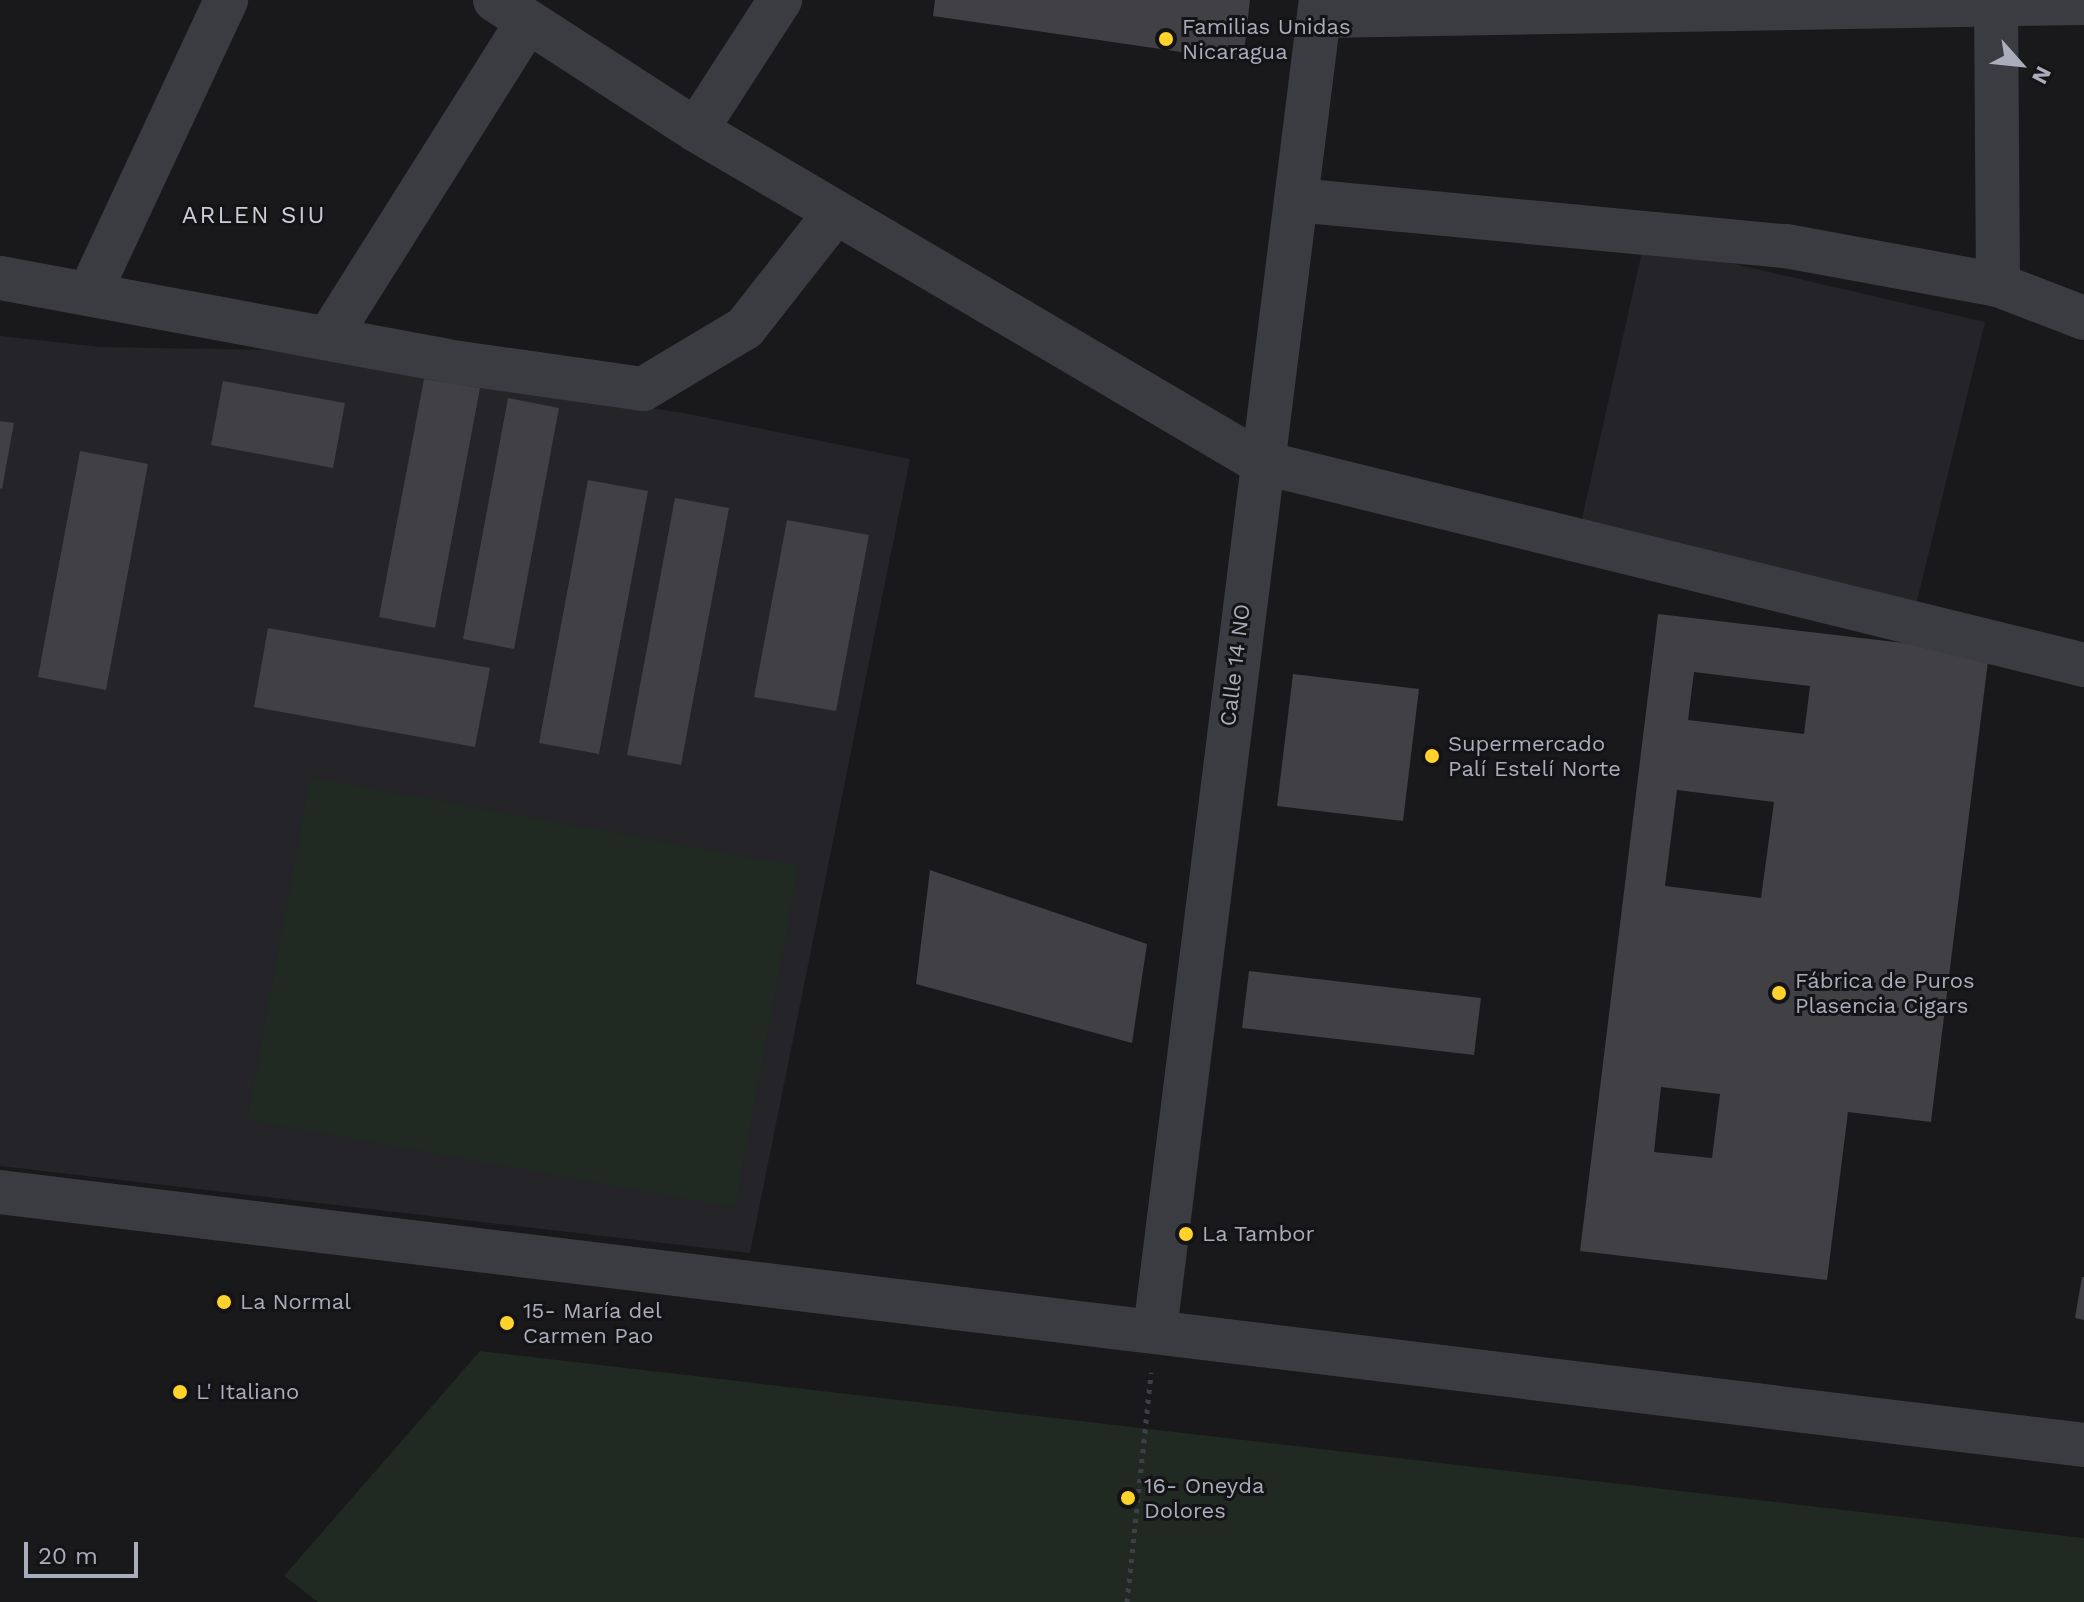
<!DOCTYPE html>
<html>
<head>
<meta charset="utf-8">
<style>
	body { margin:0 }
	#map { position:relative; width:2084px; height:1602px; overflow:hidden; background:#19181b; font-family:"Work Sans",sans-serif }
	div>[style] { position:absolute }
	.built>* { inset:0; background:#252428 }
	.green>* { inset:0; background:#202922 }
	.building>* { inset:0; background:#404045 }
	.path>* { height:5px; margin-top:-2.5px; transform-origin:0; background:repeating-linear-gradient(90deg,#3f4047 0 4px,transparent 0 10px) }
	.minor>* { height:44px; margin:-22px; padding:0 22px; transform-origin:22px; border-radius:22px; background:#3b3b42 }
	.dots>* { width:22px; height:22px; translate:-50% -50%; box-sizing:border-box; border:4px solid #141316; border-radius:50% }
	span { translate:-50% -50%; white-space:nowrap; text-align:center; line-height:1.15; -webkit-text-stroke:6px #141316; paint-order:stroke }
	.poi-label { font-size:22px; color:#aaadbb }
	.left { translate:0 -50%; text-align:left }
	.street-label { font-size:22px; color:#aaadbb }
	.neighbourhood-label { font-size:24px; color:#cbcdd7; letter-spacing:2px }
	.north { position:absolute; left:1980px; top:24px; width:80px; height:80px; -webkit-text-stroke:6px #141316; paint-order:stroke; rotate:117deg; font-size:22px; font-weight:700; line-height:32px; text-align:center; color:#aaadbb }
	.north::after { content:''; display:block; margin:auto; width:28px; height:36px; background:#aaadbb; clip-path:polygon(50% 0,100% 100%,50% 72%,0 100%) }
	.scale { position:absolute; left:24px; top:1542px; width:114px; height:36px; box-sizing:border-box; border:4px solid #aaadbb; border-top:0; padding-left:10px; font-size:24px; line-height:28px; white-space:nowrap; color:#aaadbb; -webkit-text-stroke:6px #141316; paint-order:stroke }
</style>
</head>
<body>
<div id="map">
	<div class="built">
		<div style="clip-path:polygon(1644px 243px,1985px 322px,1916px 605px,1581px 523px)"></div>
		<div style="clip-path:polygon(0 336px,101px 347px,266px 350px,684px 413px,910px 459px,750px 1253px,0 1166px)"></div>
	</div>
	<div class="green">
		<div style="clip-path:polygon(310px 777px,799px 866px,735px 1208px,247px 1120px)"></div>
		<div style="clip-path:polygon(480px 1351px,2084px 1538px,2084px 1602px,318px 1602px,284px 1576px)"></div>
	</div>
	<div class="building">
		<div style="clip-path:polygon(935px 0,1250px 0,1243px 61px,933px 16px)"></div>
		<div style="clip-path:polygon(424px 379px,480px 388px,435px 628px,379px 617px)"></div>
		<div style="clip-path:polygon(223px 381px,345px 403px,333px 468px,211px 445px)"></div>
		<div style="clip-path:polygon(508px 398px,559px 408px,514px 649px,463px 639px)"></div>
		<div style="clip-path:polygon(0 421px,14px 423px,2px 489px,0 488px)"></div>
		<div style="clip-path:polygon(80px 451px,148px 464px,106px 690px,38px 677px)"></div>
		<div style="clip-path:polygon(588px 480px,648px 491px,599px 754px,539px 743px)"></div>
		<div style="clip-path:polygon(675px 498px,729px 508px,681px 765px,627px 755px)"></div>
		<div style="clip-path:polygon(787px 520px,869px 535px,836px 711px,754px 697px)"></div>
		<div style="clip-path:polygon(evenodd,1658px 614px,1989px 653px,1931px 1122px,1848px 1112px,1827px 1280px,1580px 1251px,1658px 614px,1694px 672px,1810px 686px,1804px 734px,1688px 720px,1694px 672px,1658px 614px,1677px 790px,1774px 802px,1761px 898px,1665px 886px,1677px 790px,1658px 614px,1661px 1087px,1720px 1094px,1712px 1158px,1654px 1152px,1661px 1087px)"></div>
		<div style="clip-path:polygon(268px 628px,490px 668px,475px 747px,254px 707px)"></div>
		<div style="clip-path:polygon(1293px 674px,1419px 689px,1403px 821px,1277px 806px)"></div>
		<div style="clip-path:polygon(930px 870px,1147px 944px,1132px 1043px,916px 984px)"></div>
		<div style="clip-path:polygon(1249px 971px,1481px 998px,1474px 1055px,1242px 1028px)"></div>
		<div style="clip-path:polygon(2082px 1277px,2084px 1277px,2084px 1320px,2075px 1318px)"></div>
	</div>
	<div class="path">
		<div style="left:1127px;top:1602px;width:231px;rotate:-84deg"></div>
	</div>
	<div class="minor">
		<div style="left:495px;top:0;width:239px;rotate:32.9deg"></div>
		<div style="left:696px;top:130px;width:654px;rotate:30.48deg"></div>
		<div style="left:1260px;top:462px;width:849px;rotate:13.84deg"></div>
		<div style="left:1996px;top:0;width:285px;rotate:89.6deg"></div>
		<div style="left:1322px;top:16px;width:762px;rotate:-0.98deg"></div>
		<div style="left:696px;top:130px;width:155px;rotate:-57.1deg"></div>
		<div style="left:1296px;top:200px;width:492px;rotate:5.4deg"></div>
		<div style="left:1786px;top:246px;width:216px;rotate:10.4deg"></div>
		<div style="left:1998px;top:285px;width:92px;rotate:21deg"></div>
		<div style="left:0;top:278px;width:454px;rotate:10.5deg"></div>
		<div style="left:446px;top:361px;width:199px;rotate:8.1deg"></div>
		<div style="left:643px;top:389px;width:119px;rotate:-30.9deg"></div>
		<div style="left:745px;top:328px;width:147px;rotate:-51.9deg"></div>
		<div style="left:91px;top:290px;width:320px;rotate:-65deg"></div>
		<div style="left:329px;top:337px;width:373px;rotate:-57.8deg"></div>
		<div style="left:0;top:1192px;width:2099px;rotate:6.92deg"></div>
		<div style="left:1155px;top:1330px;width:1340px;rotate:-82.89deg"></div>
	</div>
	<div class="dots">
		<div style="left:1166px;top:39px;background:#ffd32c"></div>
		<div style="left:1432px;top:756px;background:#ffd32c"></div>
		<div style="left:1779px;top:993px;background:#ffd32c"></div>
		<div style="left:1186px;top:1234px;background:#ffd32c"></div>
		<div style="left:224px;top:1302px;background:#ffd32c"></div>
		<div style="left:507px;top:1323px;background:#ffd32c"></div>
		<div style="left:180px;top:1392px;background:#ffd32c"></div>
		<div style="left:1128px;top:1498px;background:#ffd32c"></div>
	</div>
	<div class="poi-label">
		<span class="left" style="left:1182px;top:39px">Familias Unidas<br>Nicaragua</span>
		<span class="left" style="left:1448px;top:756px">Supermercado<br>Palí Estelí Norte</span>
		<span class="left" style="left:1795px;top:993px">Fábrica de Puros<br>Plasencia Cigars</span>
		<span class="left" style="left:1202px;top:1234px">La Tambor</span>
		<span class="left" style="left:240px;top:1302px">La Normal</span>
		<span class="left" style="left:523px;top:1323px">15- María del<br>Carmen Pao</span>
		<span class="left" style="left:196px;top:1392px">L' Italiano</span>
		<span class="left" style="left:1144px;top:1498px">16- Oneyda<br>Dolores</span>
	</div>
	<div class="street-label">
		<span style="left:1235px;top:665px;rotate:-83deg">Calle 14 NO</span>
	</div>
	<div class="neighbourhood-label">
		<span style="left:254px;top:216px">ARLEN SIU</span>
	</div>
	<div class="north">N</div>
	<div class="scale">20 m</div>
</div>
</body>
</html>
